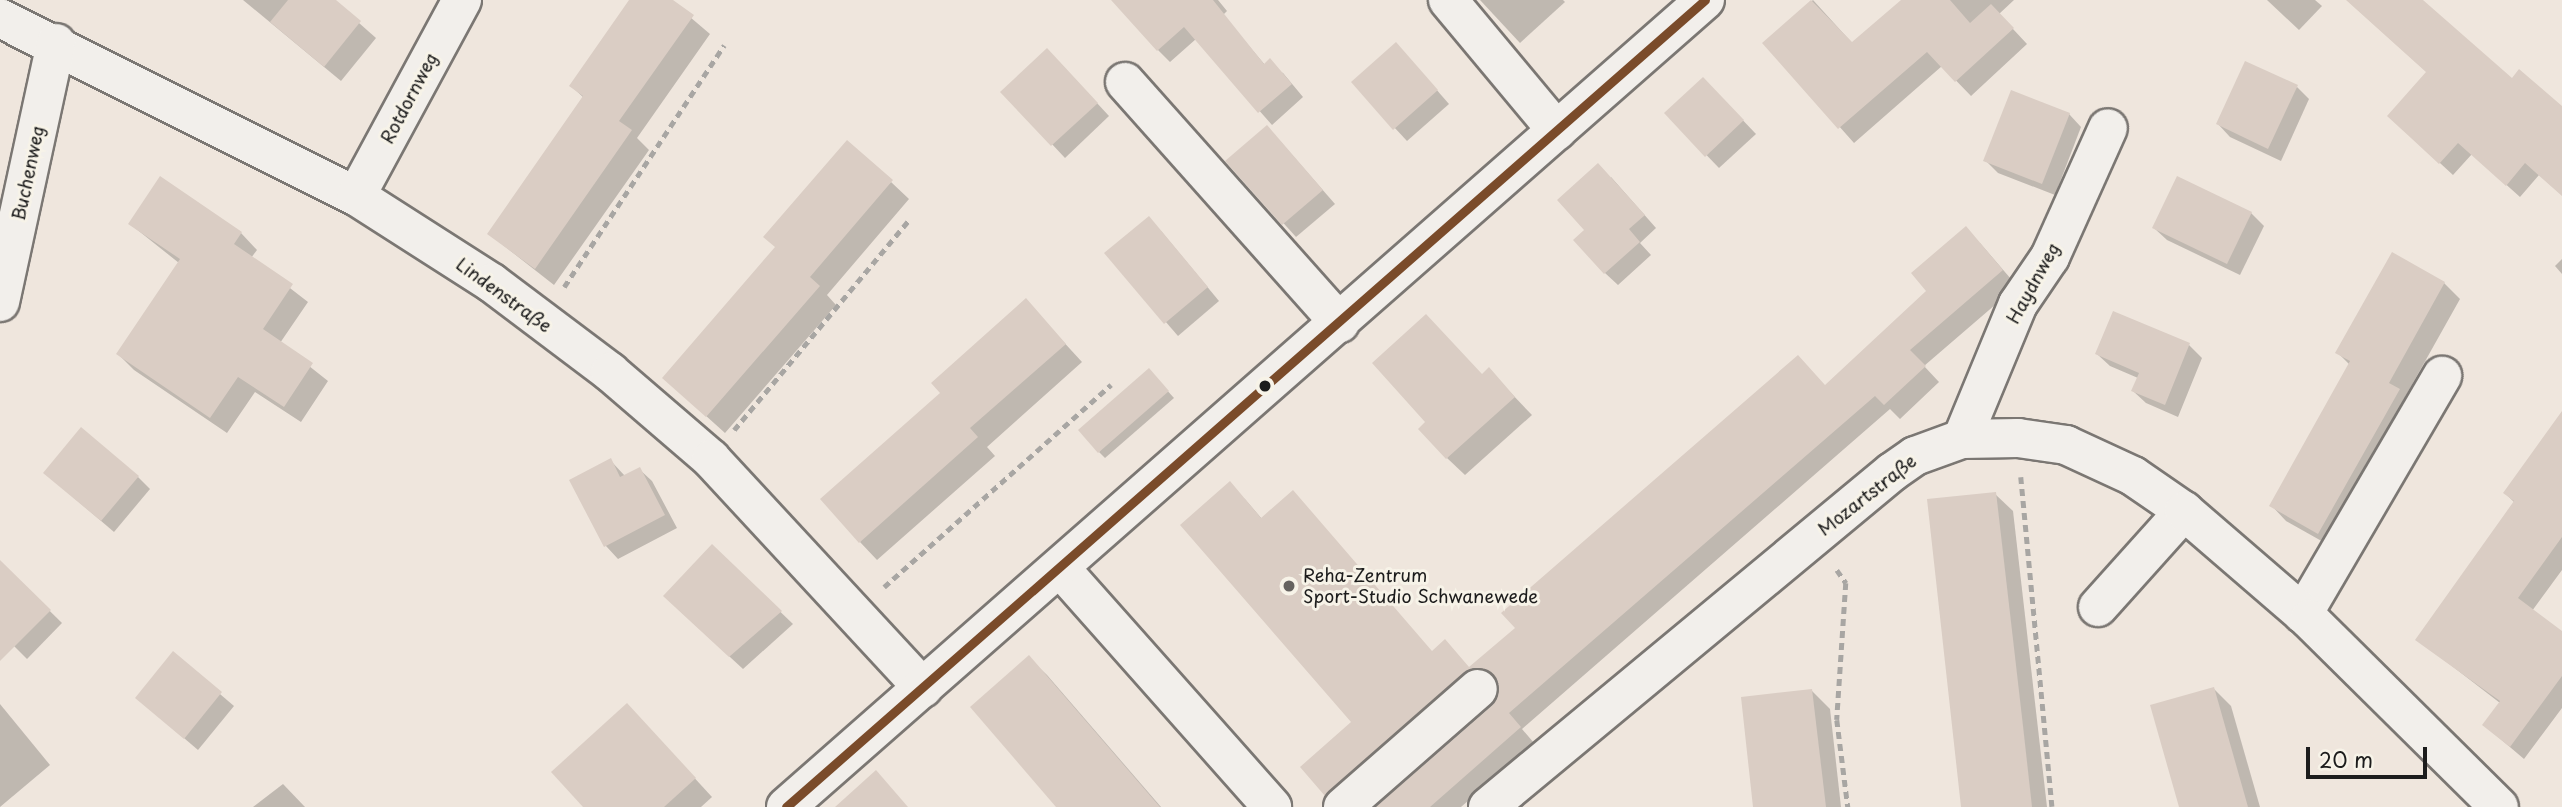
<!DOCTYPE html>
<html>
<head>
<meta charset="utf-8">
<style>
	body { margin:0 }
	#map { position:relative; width:2562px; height:807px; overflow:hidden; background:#efe6dd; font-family:"Playpen Sans",sans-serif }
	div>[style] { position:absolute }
	.shadow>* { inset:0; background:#0003 }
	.building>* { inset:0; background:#dacdc4 }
	.path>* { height:4.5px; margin-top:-2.25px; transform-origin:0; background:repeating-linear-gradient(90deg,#a8a6a3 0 7px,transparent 0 12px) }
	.roads { filter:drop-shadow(2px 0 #7b7773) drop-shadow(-2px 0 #7b7773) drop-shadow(0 2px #7b7773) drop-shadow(0 -2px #7b7773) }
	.minor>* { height:38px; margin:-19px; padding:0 19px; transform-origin:19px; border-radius:19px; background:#f2efeb }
	.bus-1>* { height:9px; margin:-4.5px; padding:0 4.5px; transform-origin:4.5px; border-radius:4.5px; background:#7a4b2a }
	.dots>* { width:19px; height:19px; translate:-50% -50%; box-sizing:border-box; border:4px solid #f7f3e8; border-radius:50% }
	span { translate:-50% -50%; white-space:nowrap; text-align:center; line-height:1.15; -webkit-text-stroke:6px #f7f3e8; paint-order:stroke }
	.street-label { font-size:18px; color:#1c1c1c }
	.poi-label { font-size:18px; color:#1c1c1c }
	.left { translate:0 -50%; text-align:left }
	.scale { position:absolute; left:2306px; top:747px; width:121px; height:32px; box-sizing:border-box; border:4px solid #1c1c1c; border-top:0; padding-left:9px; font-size:21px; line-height:24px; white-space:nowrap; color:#1c1c1c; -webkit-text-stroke:5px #f7f3e8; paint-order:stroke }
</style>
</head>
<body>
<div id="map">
	<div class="shadow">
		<div style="clip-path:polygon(243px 0,333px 0,376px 38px,341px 81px)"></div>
		<div style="clip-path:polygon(631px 0,670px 0,710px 34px,637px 138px,649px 150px,554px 285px,489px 234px,584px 98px,571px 86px)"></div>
		<div style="clip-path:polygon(1129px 0,1218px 0,1227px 11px,1223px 15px,1265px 65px,1283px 73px,1303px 97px,1272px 125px,1196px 39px,1170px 62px,1158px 50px)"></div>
		<div style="clip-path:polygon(1480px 0,1563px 0,1565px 2px,1520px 43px)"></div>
		<div style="clip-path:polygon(1813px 0,1853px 44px,1903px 0,2014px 0,1999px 14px,2027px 44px,1971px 96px,1942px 66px,1854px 143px,1765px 43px)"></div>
		<div style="clip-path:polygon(2267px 0,2315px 0,2322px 6px,2299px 30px)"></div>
		<div style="clip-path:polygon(2347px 0,2421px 0,2512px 81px,2562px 108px,2562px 195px,2539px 175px,2520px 197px,2472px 154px,2453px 175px,2402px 128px,2428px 73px)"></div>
		<div style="clip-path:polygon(1408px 57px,1449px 104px,1407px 141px,1353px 83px)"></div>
		<div style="clip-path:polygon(1060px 63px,1109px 116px,1065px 158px,1003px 92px)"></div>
		<div style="clip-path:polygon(2297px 87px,2309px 99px,2281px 161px,2230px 137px,2218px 124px)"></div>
		<div style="clip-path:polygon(1715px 91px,1756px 134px,1719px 168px,1666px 113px)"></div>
		<div style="clip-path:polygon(2069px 114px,2081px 127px,2055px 195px,1998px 173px,1985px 160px)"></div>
		<div style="clip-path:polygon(1279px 140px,1335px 204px,1296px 237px,1227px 161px)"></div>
		<div style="clip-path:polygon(1611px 177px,1656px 228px,1640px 243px,1651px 255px,1618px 285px,1605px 273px,1586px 230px)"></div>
		<div style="clip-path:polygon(891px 182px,909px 199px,827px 295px,836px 305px,725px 433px,664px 378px)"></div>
		<div style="clip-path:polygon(2251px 213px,2264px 226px,2240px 275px,2167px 240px,2154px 228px)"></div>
		<div style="clip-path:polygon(130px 224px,241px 233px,257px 250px,251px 258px,308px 302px,280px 343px,328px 381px,301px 422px,255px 392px,227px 433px,134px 370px,118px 354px,179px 263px)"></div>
		<div style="clip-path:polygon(1161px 231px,1219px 301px,1178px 336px,1107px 254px)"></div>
		<div style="clip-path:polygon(1980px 243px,2017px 286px,1924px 366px,1939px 382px,1900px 419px,1890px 409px,1522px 729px,1534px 743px,1461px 807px,1377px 807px,1494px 706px,1501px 685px,1490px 681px,1339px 807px,1324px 792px,1354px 722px,1244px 498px,1262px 519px,1433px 653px,1470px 669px,1826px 387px)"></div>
		<div style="clip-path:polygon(2393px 254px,2444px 283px,2460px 299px,2405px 397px,2414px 405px,2334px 548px,2286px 521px,2271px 505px,2350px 365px,2337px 352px)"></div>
		<div style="clip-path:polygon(2562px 259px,2562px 274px,2555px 266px)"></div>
		<div style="clip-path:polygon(1026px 301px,1082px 362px,987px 447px,995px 456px,877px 560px,860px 542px,942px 394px)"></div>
		<div style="clip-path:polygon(2114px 313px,2189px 345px,2202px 358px,2178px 417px,2146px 403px,2133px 391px,2138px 378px,2110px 366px,2097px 354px)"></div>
		<div style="clip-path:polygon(1489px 370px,1532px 415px,1465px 475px,1447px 458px)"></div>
		<div style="clip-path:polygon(1155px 377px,1174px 398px,1105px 458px,1099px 452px)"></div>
		<div style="clip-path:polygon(2562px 414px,2562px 570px,2532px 611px,2562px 633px,2562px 708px,2524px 759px,2484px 725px,2500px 703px,2417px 639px,2515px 503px,2505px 493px)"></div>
		<div style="clip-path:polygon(610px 460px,625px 476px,639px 469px,652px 481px,677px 528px,618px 559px,606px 546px,571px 481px)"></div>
		<div style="clip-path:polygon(45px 473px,138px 477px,150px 489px,114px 532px)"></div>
		<div style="clip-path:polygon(1995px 494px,2013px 511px,2047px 807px,1963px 807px)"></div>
		<div style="clip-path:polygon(718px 552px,793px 624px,743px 669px,678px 609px)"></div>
		<div style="clip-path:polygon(5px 567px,62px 623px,27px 659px,0 632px,0 571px)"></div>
		<div style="clip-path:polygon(173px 654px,234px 706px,198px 750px,137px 698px)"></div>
		<div style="clip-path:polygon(1029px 658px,1047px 675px,1161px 807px,1058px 807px)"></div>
		<div style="clip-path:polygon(2213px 688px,2231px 706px,2260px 807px,2181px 807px)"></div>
		<div style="clip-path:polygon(1812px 691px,1830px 709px,1841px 807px,1755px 807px)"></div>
		<div style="clip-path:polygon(0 704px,50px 765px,0 807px)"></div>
		<div style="clip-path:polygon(644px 723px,712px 797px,701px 807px,585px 807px)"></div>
		<div style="clip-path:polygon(283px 784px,305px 807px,253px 807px)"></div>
	</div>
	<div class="building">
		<div style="clip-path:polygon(288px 0,336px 0,361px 21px,324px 67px,270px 22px)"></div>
		<div style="clip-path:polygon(629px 0,673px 0,694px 15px,619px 121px,632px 130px,535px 269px,487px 234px,583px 96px,569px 86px)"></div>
		<div style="clip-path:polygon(1111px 0,1213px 0,1264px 64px,1270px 58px,1292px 84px,1258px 113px,1184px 27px,1157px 51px)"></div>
		<div style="clip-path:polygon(1811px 0,1852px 42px,1901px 0,1950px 0,1970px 23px,1991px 4px,2014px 28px,1955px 82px,1927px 52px,1838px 129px,1762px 43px)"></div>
		<div style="clip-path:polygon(2346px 0,2423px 0,2512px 78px,2519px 69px,2562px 106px,2562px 196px,2525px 163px,2506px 186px,2458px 143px,2439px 164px,2411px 138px,2387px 116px,2426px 72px)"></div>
		<div style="clip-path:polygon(1396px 42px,1438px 90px,1393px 130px,1351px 82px)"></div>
		<div style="clip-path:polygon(1047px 48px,1098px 103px,1051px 146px,1000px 92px)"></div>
		<div style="clip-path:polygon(2245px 61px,2298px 85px,2268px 149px,2216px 124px)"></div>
		<div style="clip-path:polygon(1703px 77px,1744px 120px,1705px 157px,1664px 113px)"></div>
		<div style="clip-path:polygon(2011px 90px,2070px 113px,2042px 184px,1983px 161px)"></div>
		<div style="clip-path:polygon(1267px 125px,1323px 190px,1282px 225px,1225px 161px)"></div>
		<div style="clip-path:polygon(847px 140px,893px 180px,810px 277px,820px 286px,706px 417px,662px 378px,775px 247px,763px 237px)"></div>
		<div style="clip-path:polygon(1598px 163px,1645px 215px,1629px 229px,1640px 242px,1604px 274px,1573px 240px,1584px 230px,1557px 200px)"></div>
		<div style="clip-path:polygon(160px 176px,242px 232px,234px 244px,293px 284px,263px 329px,313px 363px,284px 407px,238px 377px,210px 418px,116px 354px,180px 259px,128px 224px)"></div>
		<div style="clip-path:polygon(2177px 176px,2252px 212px,2227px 264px,2152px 228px)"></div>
		<div style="clip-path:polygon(1149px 216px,1208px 287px,1164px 324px,1104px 253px)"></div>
		<div style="clip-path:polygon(1966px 226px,2003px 270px,1910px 350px,1926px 366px,1884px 405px,1875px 396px,1509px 713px,1521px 727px,1430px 807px,1376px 807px,1493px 705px,1499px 684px,1486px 669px,1464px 673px,1325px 796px,1300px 767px,1351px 722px,1180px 525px,1230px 481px,1261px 518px,1293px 490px,1432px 651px,1445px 639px,1469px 667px,1515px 628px,1501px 613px,1798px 355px,1825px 385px,1926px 291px,1911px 273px)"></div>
		<div style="clip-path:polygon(2392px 252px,2445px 282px,2389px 383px,2400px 389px,2318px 534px,2269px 506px,2350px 361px,2335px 353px)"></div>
		<div style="clip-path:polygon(1026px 298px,1066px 344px,970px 428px,978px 437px,859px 543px,820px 499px,940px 393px,931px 383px)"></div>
		<div style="clip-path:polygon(2113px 311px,2190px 343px,2165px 405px,2131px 391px,2139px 373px,2095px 354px)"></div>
		<div style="clip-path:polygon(1426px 314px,1482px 374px,1489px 367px,1515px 397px,1446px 459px,1418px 429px,1425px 422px,1372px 363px)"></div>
		<div style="clip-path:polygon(1149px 368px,1169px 391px,1098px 453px,1078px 430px)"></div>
		<div style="clip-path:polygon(2562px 411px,2562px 537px,2518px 598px,2562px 631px,2562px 676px,2510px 747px,2482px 725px,2500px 701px,2415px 640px,2514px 501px,2503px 493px)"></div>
		<div style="clip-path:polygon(81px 427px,139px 476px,101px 521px,43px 473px)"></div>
		<div style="clip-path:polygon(611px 458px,620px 477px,640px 467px,665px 515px,604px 547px,569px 480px)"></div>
		<div style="clip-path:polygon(1996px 492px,2023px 726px,2032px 807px,1961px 807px,1927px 499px)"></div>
		<div style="clip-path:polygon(712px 544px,782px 611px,729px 657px,663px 596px)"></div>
		<div style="clip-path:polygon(0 560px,51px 610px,0 661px)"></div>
		<div style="clip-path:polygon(173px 651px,222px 692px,184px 739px,135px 698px)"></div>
		<div style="clip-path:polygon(1029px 655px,1160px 807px,1056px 807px,970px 707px)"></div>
		<div style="clip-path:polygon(2214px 687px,2248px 807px,2179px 807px,2150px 705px)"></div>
		<div style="clip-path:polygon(1812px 689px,1826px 807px,1753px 807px,1741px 697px)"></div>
		<div style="clip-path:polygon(627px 703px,696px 778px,664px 807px,583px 807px,551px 772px)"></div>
		<div style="clip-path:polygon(876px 770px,908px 807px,835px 807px)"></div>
	</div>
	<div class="path">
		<div style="left:564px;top:287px;width:290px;rotate:-56.5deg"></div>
		<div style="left:734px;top:430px;width:272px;rotate:-50.2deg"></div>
		<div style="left:2021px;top:477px;width:331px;rotate:84.6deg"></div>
		<div style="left:1837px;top:570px;width:16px;rotate:55deg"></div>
		<div style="left:1846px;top:583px;width:137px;rotate:93.8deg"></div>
		<div style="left:1837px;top:720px;width:88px;rotate:82.8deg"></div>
		<div style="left:884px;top:587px;width:304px;rotate:-41.7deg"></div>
	</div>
	<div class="roads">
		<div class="minor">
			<div style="left:1448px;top:0;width:170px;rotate:50.2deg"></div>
			<div style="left:0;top:18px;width:398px;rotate:26.6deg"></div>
			<div style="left:356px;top:196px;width:161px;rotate:32.6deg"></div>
			<div style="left:492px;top:283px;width:148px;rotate:37deg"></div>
			<div style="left:610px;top:372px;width:133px;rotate:40.7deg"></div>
			<div style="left:711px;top:459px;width:312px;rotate:47.2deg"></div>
			<div style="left:1125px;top:82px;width:323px;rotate:48.3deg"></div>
			<div style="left:356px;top:196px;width:223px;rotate:-61.6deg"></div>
			<div style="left:0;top:302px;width:265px;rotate:-77.8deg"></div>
			<div style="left:1962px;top:439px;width:146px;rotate:-67.5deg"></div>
			<div style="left:2018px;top:304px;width:57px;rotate:-55.8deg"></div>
			<div style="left:2050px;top:257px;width:141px;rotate:-65.8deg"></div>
			<div style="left:1061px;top:569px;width:318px;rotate:48.4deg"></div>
			<div style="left:2098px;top:607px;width:129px;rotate:-48.1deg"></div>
			<div style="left:2303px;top:614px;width:276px;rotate:-59.7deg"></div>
			<div style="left:786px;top:807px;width:1223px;rotate:-41.29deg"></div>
			<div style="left:1343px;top:807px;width:179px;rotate:-41.2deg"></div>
			<div style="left:1488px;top:807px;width:525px;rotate:-39.67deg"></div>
			<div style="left:1892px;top:472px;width:28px;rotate:-35deg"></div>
			<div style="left:1915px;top:456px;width:50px;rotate:-19.9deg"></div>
			<div style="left:1962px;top:439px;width:56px;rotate:-1deg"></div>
			<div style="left:2018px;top:438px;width:49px;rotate:8.3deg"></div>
			<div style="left:2066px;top:445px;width:74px;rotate:24.8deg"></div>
			<div style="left:2133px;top:476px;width:62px;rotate:34.5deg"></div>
			<div style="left:2184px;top:511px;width:165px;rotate:40.8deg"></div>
			<div style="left:2309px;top:619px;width:267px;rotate:44.7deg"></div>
		</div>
	</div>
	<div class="bus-1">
		<div style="left:786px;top:807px;width:1223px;rotate:-41.29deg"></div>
	</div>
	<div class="dots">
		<div style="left:1265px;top:386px;background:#1c1c1c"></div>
		<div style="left:1289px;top:586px;background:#666360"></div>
	</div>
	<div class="street-label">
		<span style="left:409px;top:98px;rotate:-62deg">Rotdornweg</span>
		<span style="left:28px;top:173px;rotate:-78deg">Buchenweg</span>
		<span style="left:2033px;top:283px;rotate:-61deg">Haydnweg</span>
		<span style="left:504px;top:295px;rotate:36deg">Lindenstraße</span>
		<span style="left:1867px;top:495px;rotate:-38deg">Mozartstraße</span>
	</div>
	<div class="poi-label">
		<span class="left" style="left:1303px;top:586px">Reha-Zentrum<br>Sport-Studio Schwanewede</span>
	</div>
	<div class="scale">20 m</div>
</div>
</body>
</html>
